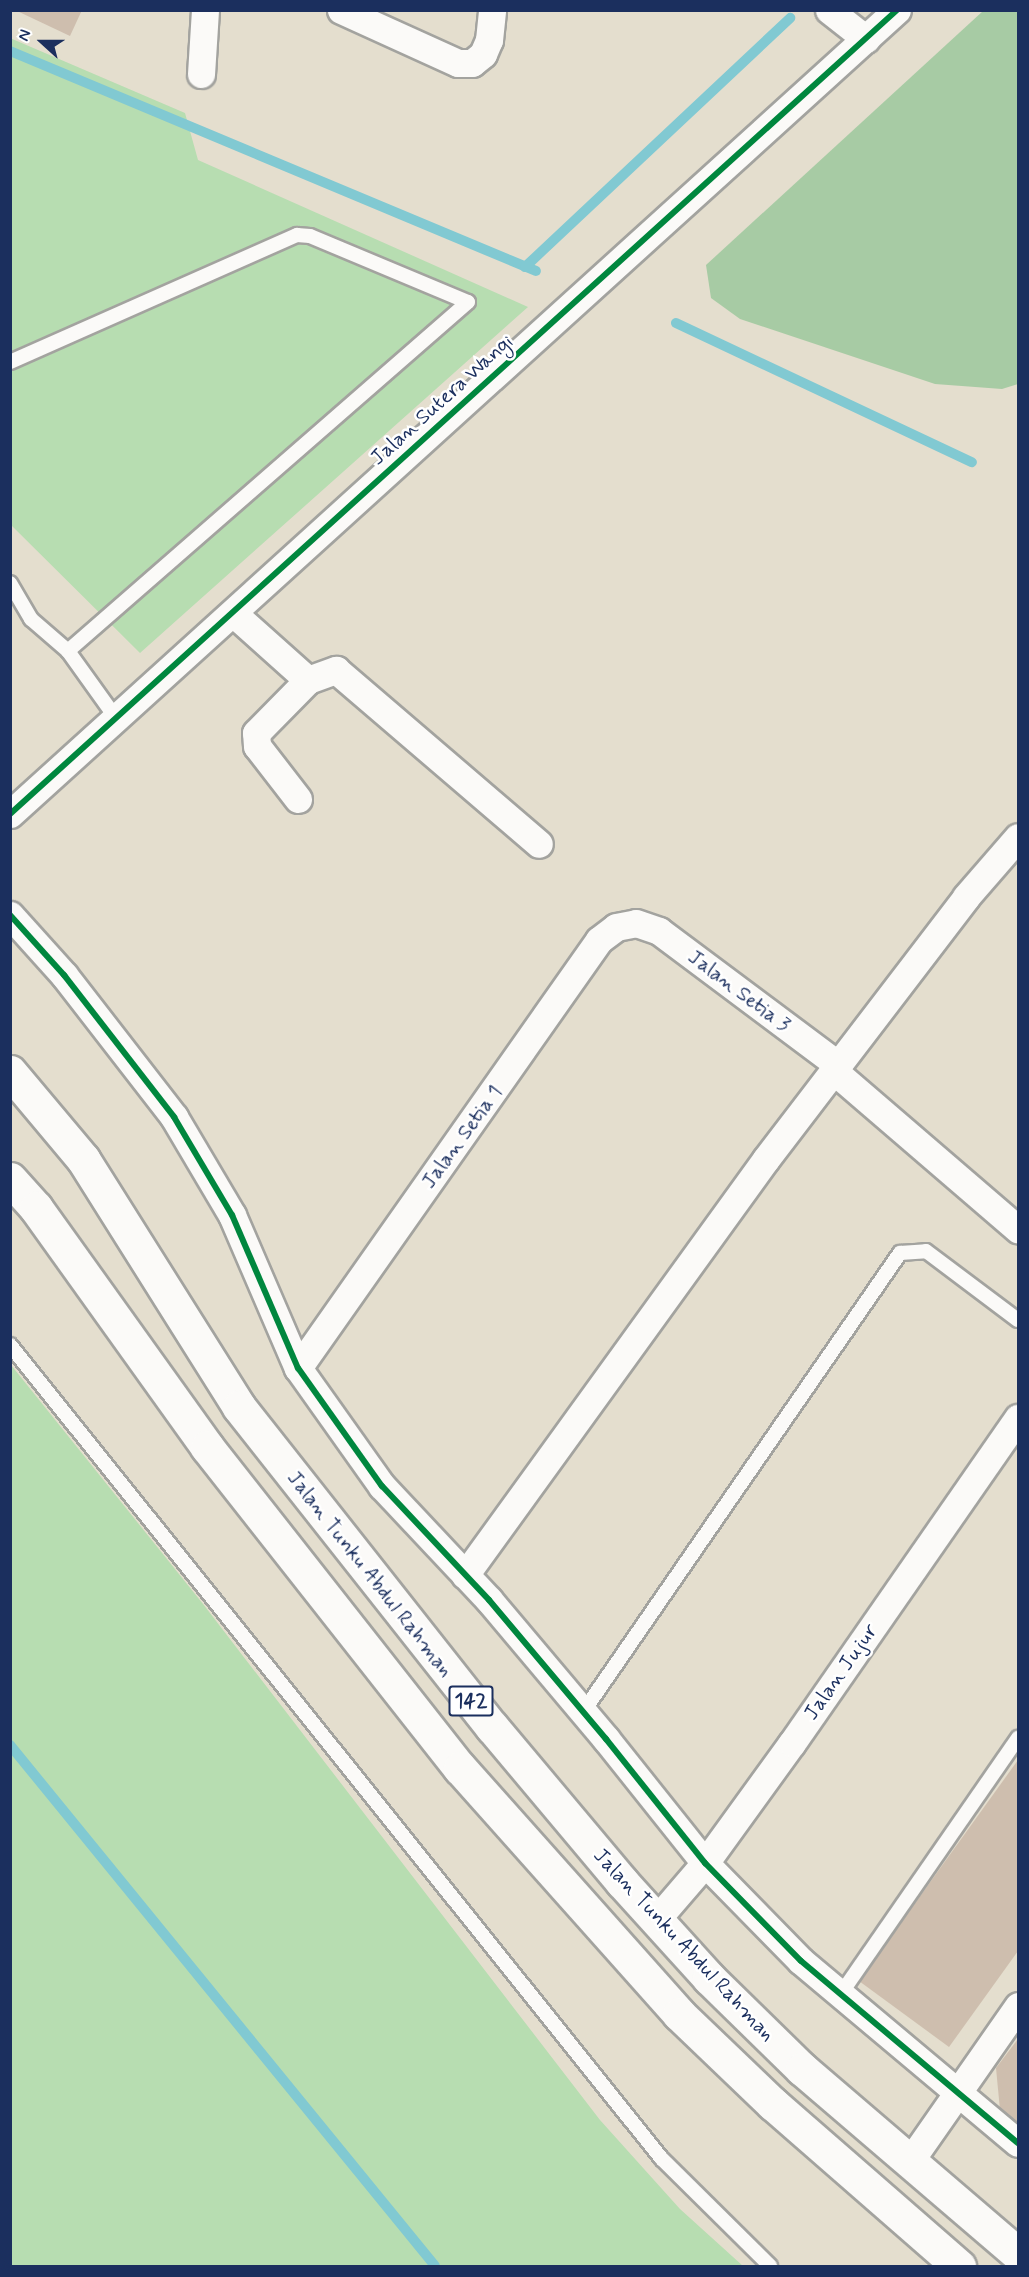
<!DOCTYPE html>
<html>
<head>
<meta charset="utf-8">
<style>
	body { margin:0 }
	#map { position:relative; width:1029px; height:2277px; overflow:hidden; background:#e4dece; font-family:Mynerve,sans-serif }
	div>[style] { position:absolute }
	.green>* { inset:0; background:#b7ddb1 }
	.forest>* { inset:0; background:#a7cba4 }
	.stream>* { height:10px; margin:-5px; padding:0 5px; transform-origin:5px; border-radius:5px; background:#81c9d2 }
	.building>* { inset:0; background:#cebeae }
	.roads { filter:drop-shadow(2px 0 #a3a39f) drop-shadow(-2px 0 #a3a39f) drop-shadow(0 2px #a3a39f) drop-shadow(0 -2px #a3a39f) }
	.service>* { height:14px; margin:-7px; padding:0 7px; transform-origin:7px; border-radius:7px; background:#fbfaf8 }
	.minor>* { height:27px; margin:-13.5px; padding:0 13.5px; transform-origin:13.5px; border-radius:13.5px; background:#fbfaf8 }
	.primary>* { height:33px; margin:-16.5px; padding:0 16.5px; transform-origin:16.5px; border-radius:16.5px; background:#fbfaf8 }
	.cycleway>* { height:6px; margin:-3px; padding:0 3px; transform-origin:3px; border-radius:3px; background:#00873e }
	span { translate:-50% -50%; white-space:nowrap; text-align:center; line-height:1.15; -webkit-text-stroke:5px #fff; paint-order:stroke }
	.shield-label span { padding:2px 4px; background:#fff; border:2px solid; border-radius:4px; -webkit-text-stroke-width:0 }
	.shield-label { font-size:20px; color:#1b2f5e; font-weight:700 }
	.street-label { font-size:21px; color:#1b2f5e }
	.frame { position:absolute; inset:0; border:12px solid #1b2f5e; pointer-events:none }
	.north { position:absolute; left:12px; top:12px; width:60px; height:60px; -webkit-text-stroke:4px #fff; paint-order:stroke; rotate:291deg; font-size:16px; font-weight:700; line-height:24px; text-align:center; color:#1b2f5e }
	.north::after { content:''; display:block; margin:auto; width:21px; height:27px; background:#1b2f5e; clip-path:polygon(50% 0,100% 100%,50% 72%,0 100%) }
</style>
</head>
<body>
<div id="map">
	<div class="green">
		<div style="clip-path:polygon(10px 38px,185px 113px,198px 160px,528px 307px,140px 653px,11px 525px)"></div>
		<div style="clip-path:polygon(11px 1365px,203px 1604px,600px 2120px,680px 2209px,743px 2266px,11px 2266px)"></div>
	</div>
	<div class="forest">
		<div style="clip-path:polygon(983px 11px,1018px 11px,1018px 384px,1002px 389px,935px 384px,740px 319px,711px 298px,706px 265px)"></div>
	</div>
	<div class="stream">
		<div style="left:10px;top:51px;width:570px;rotate:22.7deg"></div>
		<div style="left:525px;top:267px;width:364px;rotate:-43.2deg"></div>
		<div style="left:676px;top:323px;width:327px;rotate:25.2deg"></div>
		<div style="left:10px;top:1745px;width:672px;rotate:50.79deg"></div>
	</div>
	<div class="building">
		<div style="clip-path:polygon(15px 10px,82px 10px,70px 36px)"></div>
		<div style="clip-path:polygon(1018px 1760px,1018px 1951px,949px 2047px,859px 1981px)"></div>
		<div style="clip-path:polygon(1018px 2039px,1018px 2124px,1000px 2110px,996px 2068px)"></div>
	</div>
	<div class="roads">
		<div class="service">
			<div style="left:10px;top:362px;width:314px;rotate:-23.9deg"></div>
			<div style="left:297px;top:235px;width:13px;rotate:4deg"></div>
			<div style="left:310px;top:236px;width:171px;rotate:22.7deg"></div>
			<div style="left:468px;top:302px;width:531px;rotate:138.9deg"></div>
			<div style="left:68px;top:651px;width:82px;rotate:54.4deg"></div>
			<div style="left:10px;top:583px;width:42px;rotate:59.7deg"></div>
			<div style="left:31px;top:619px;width:49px;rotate:40.9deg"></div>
			<div style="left:10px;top:1345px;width:1043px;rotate:51.31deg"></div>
			<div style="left:662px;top:2159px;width:152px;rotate:44.7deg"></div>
			<div style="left:583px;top:1712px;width:558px;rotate:-55.37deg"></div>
			<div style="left:900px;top:1253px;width:26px;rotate:-4deg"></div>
			<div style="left:926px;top:1251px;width:115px;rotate:36.9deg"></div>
			<div style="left:840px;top:1995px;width:313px;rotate:-55.3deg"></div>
		</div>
		<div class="minor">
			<div style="left:341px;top:10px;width:128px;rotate:24.4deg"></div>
			<div style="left:458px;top:63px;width:14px"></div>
			<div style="left:472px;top:63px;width:14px;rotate:-39deg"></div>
			<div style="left:483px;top:54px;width:15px;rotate:-67deg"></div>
			<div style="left:489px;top:40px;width:30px;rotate:-84deg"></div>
			<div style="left:829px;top:10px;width:47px;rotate:38.1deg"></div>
			<div style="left:201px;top:74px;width:64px;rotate:-86.4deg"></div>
			<div style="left:233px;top:613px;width:101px;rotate:41.8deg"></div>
			<div style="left:308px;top:680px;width:30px;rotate:-20deg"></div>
			<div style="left:336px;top:670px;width:267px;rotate:40.6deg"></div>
			<div style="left:298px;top:799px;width:67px;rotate:-127.7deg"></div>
			<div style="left:257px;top:746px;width:13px;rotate:-94deg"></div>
			<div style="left:256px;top:733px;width:74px;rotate:-45.5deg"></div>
			<div style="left:10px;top:814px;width:1197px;rotate:-42.19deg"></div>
			<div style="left:10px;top:915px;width:81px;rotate:48deg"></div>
			<div style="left:64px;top:975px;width:180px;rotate:52.2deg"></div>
			<div style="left:174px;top:1117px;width:114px;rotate:59.4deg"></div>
			<div style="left:232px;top:1215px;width:167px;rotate:66.7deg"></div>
			<div style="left:298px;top:1368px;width:145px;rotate:54.6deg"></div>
			<div style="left:382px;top:1486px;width:156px;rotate:46.8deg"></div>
			<div style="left:489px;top:1600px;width:182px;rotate:49.9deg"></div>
			<div style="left:606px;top:1739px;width:159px;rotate:51.4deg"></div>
			<div style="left:705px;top:1863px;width:137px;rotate:45.6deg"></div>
			<div style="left:801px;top:1961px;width:283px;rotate:40deg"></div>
			<div style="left:834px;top:1071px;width:243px;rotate:40.7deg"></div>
			<div style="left:298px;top:1368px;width:523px;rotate:-54.88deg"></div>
			<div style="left:599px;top:940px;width:21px;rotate:-37deg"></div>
			<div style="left:616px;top:927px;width:20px;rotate:-11deg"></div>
			<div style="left:636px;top:923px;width:24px;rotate:19deg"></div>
			<div style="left:659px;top:931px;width:224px;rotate:36.8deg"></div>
			<div style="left:465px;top:1575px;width:513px;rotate:-54.11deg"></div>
			<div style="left:766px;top:1159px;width:330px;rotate:-52.6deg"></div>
			<div style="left:966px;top:897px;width:79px;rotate:-49.1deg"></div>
			<div style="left:656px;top:1920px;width:75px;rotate:-49.3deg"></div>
			<div style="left:705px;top:1863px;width:148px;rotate:-54.1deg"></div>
			<div style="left:792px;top:1743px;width:396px;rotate:-55.2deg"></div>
			<div style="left:910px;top:2161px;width:189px;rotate:-55.1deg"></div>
		</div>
		<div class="primary">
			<div style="left:10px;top:1072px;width:114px;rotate:50deg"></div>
			<div style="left:83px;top:1159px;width:293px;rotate:57.8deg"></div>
			<div style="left:239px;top:1407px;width:408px;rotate:51.7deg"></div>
			<div style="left:492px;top:1727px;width:202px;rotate:50deg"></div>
			<div style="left:622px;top:1882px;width:130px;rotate:47.8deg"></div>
			<div style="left:709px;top:1978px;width:130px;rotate:44.4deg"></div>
			<div style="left:802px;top:2069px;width:284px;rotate:40.6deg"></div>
			<div style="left:10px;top:1179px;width:39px;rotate:48deg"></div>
			<div style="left:36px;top:1208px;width:294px;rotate:54.4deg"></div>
			<div style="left:207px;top:1447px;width:409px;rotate:51.8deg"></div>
			<div style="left:460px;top:1768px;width:329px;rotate:48.3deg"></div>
			<div style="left:679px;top:2014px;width:130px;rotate:43.8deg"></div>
			<div style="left:773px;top:2104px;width:247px;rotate:41.1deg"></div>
		</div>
	</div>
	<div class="cycleway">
		<div style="left:10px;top:814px;width:1197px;rotate:-42.19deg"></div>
		<div style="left:10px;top:915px;width:81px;rotate:48deg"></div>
		<div style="left:64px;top:975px;width:180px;rotate:52.2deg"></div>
		<div style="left:174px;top:1117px;width:114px;rotate:59.4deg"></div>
		<div style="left:232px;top:1215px;width:167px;rotate:66.7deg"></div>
		<div style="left:298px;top:1368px;width:145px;rotate:54.6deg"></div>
		<div style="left:382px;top:1486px;width:156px;rotate:46.8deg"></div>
		<div style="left:489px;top:1600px;width:182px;rotate:49.9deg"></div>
		<div style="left:606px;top:1739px;width:159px;rotate:51.4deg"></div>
		<div style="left:705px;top:1863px;width:137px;rotate:45.6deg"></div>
		<div style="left:801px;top:1961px;width:283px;rotate:40deg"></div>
	</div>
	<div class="shield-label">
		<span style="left:471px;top:1701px">142</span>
	</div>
	<div class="street-label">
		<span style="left:442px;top:400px;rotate:-42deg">Jalan Sutera Wangi</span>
		<span style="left:739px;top:991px;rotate:37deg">Jalan Setia 3</span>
		<span style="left:462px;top:1137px;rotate:-54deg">Jalan Setia 1</span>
		<span style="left:370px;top:1574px;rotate:52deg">Jalan Tunku Abdul Rahman</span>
		<span style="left:841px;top:1672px;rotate:-55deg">Jalan Jujur</span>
		<span style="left:684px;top:1945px;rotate:47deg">Jalan Tunku Abdul Rahman</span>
	</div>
	<div class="frame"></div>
	<div class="north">N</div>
</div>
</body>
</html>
